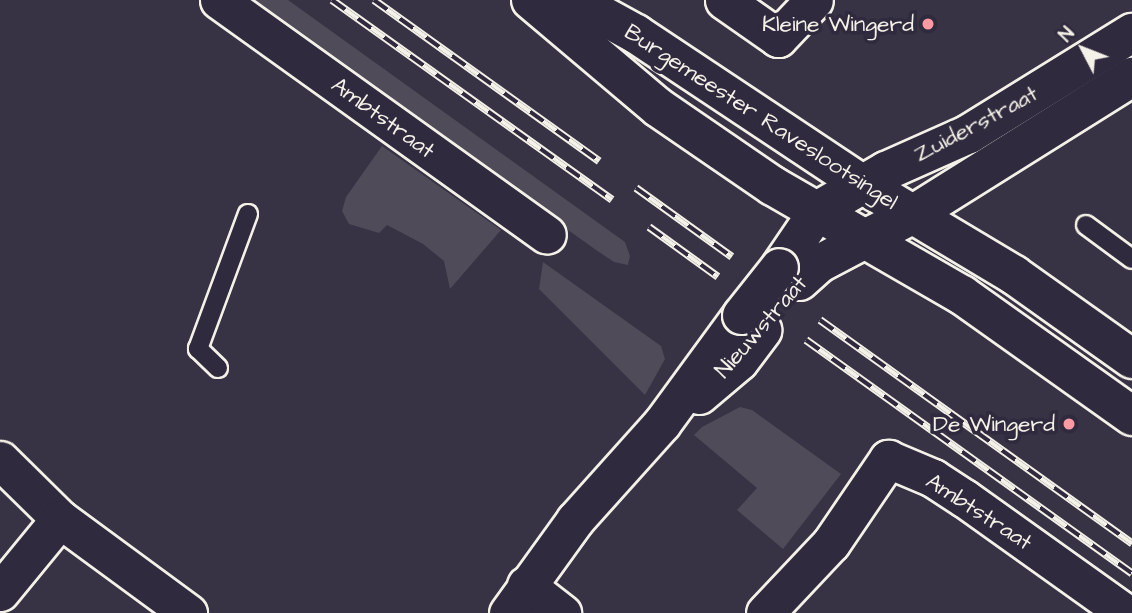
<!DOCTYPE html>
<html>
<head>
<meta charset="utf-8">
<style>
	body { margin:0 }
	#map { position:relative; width:1132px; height:613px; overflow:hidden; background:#373244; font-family:"Architects Daughter",sans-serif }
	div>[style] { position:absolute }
	.green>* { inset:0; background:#504b59 }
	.roads { filter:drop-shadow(2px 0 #f4f1e8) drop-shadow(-2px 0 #f4f1e8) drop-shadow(0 2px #f4f1e8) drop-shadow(0 -2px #f4f1e8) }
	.service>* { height:18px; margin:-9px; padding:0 9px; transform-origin:9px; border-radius:9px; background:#2f2a3d }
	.minor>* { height:37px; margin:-18.5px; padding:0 18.5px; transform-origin:18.5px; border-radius:18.5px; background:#2f2a3d }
	.tertiary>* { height:38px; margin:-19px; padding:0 19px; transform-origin:19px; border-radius:19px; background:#2f2a3d }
	.secondary>* { height:38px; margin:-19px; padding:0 19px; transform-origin:19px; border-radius:19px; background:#2f2a3d }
	.rail>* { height:8px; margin-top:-4px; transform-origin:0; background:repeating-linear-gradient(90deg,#2f2a3d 0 16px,#f4f1e8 0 32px); box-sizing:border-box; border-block:2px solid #f4f1e8 }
	.bridges { filter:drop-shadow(2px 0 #f4f1e8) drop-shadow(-2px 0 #f4f1e8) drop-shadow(0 2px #f4f1e8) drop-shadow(0 -2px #f4f1e8) }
	.minor-bridge>* { height:37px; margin:-18.5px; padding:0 18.5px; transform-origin:18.5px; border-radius:18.5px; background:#2f2a3d }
	.dots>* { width:19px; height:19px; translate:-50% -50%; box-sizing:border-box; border:4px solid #2f2a3d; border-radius:50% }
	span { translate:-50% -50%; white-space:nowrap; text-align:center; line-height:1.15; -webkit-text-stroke:7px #2f2a3d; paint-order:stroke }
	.poi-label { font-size:23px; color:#f4f1e8 }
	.right { translate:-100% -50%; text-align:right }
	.street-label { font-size:23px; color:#f4f1e8 }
	.north { position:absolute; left:1048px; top:14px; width:70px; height:70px; -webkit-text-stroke:5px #2f2a3d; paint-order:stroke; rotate:312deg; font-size:19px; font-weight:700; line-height:28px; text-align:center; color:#f4f1e8 }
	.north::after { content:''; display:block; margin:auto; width:24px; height:32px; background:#f4f1e8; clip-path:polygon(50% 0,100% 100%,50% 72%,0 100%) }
</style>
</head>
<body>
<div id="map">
	<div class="green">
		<div style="clip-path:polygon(245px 0,288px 0,625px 242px,630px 256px,628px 265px,614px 262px,596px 250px)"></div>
		<div style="clip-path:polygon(382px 146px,501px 230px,450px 289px,444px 261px,423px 244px,387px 225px,379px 233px,349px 224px,342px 211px,346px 197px)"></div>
		<div style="clip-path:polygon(543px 262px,661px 346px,665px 359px,645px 395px,539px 289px)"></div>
		<div style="clip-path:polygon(740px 407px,752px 410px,841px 474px,783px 549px,737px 510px,757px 488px,694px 435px,702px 427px)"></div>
	</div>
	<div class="roads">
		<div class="service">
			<div style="left:1086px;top:225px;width:57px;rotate:36.5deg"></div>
			<div style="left:218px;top:368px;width:28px;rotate:-136deg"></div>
			<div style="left:198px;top:349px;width:144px;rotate:-69.7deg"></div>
		</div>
		<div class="minor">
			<div style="left:219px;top:0;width:403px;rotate:35.6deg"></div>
			<div style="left:724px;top:0;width:66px;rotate:35.1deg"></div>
			<div style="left:778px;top:38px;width:52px;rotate:-46.5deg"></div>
			<div style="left:779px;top:267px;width:68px;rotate:-55.8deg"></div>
			<div style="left:799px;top:281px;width:27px;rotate:-42deg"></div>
			<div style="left:819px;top:263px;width:52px;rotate:-27.6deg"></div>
			<div style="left:699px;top:395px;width:52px;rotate:-40.4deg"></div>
			<div style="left:739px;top:361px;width:39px;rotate:-53deg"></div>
			<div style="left:0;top:460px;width:84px;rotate:44.5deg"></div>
			<div style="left:60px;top:519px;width:159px;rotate:36.3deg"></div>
			<div style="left:526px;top:585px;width:46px;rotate:37.9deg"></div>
			<div style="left:0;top:592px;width:94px;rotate:-50.6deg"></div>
			<div style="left:508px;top:613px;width:115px;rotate:-54.2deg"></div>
			<div style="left:575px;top:520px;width:130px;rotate:-48.1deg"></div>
			<div style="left:662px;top:423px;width:134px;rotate:-53.8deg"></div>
			<div style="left:765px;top:613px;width:96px;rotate:-46.7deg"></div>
			<div style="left:831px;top:543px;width:102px;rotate:-55.8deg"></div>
			<div style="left:888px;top:459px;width:49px;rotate:22.9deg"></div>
			<div style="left:933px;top:478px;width:37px;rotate:33deg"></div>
			<div style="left:964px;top:498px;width:198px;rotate:35.5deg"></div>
		</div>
		<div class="tertiary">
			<div style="left:817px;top:211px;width:80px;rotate:-30.1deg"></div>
			<div style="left:886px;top:171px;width:91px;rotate:-24deg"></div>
			<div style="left:969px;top:134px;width:192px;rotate:-31.8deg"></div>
			<div style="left:865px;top:239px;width:53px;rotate:-27.1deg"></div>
			<div style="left:912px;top:215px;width:260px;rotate:-32.1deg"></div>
		</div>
		<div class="secondary">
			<div style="left:531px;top:0;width:167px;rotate:40.2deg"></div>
			<div style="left:659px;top:108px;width:138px;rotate:34.4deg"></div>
			<div style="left:773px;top:186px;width:218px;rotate:30deg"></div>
			<div style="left:962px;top:295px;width:209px;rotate:35.4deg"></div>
			<div style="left:574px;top:0;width:71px;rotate:28.7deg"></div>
			<div style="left:636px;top:34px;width:271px;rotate:33.6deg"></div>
			<div style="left:862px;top:184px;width:177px;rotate:30.9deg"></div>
			<div style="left:1014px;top:275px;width:145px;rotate:35.4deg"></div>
		</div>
	</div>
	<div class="rail">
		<div style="left:332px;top:0;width:344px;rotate:35.5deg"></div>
		<div style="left:374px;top:0;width:277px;rotate:35.6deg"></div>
		<div style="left:636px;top:188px;width:118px;rotate:35.7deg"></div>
		<div style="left:649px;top:227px;width:85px;rotate:35.9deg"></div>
		<div style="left:820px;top:320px;width:384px;rotate:35.6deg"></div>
		<div style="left:806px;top:340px;width:401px;rotate:35.6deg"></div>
	</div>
	<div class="bridges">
		<div class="minor-bridge">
			<div style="left:741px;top:315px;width:61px;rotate:-51.6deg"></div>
		</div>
	</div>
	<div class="dots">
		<div style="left:928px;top:24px;background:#ff9aa2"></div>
		<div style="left:1069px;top:424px;background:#ff9aa2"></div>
	</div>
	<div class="poi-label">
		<span class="right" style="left:914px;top:24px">Kleine Wingerd</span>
		<span class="right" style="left:1055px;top:424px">De Wingerd</span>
	</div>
	<div class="street-label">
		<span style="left:761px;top:117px;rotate:33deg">Burgemeester Raveslootsingel</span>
		<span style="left:383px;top:118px;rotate:36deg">Ambtstraat</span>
		<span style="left:976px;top:124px;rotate:-28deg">Zuiderstraat</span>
		<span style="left:761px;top:327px;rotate:-49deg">Nieuwstraat</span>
		<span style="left:979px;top:512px;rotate:33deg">Ambtstraat</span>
	</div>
	<div class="north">N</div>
</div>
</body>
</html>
